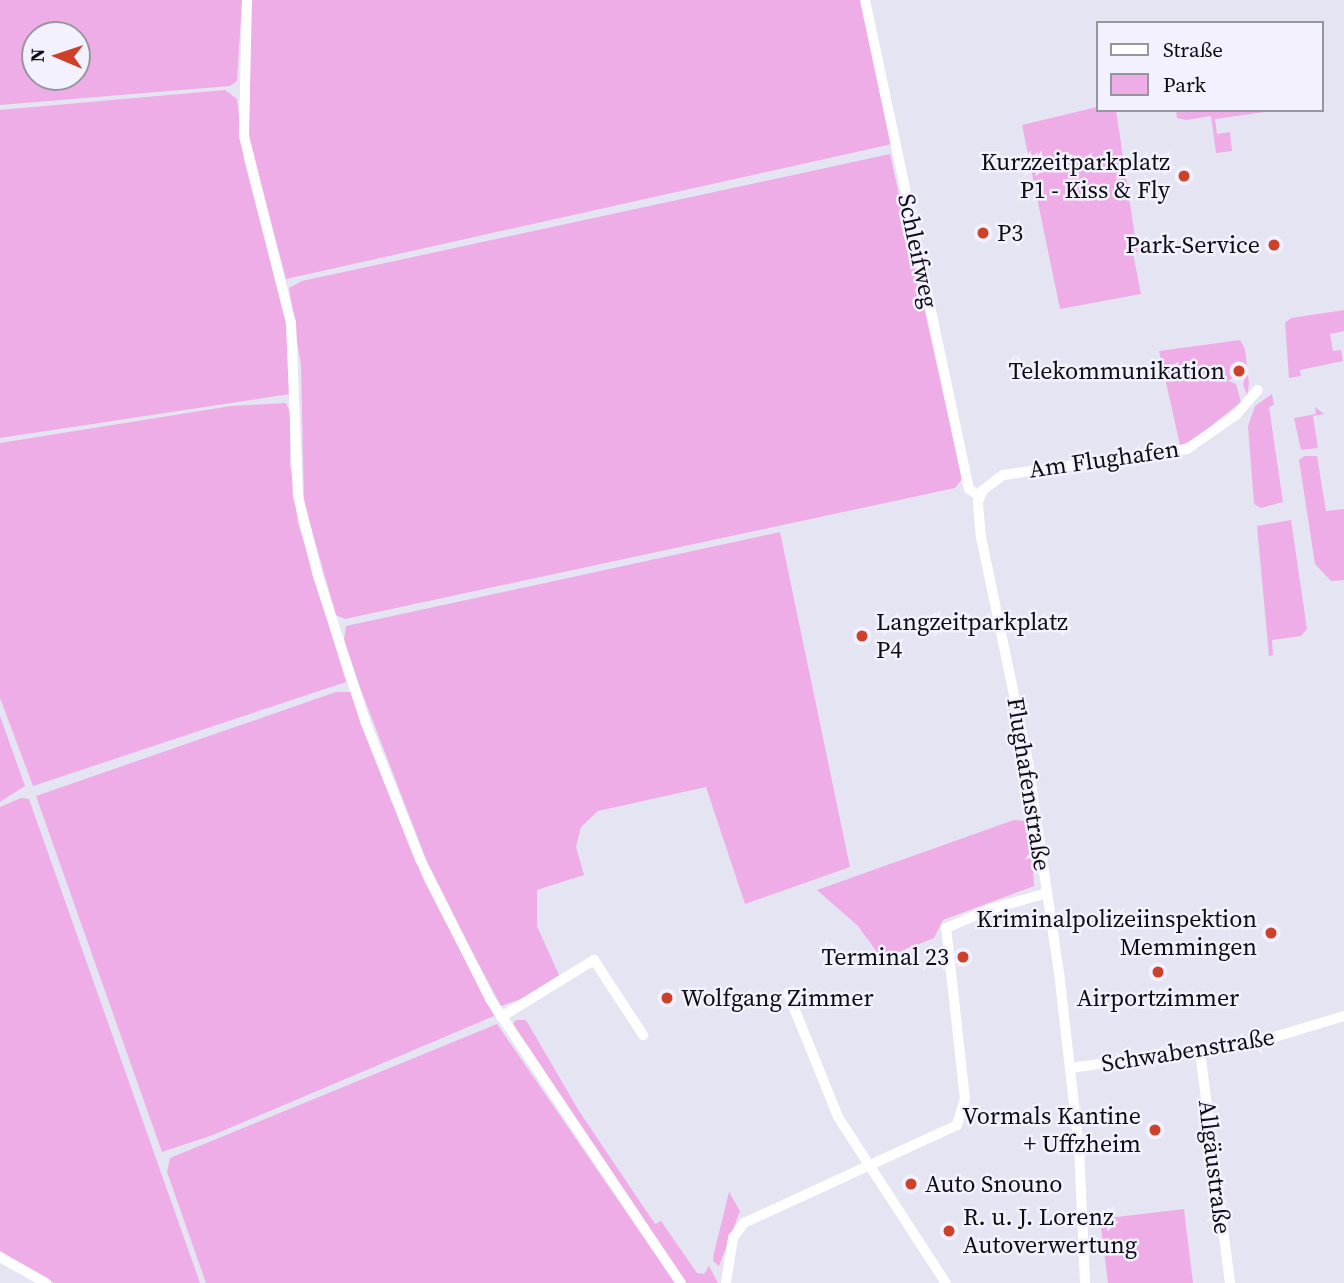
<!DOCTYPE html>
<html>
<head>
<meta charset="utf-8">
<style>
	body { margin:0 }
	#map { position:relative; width:1344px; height:1283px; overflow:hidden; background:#e5e4f2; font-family:"Source Serif 4",serif }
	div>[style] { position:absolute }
	.green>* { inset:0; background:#eeade6 }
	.minor>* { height:10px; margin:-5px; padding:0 5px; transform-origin:5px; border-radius:5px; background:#fff }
	.dots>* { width:19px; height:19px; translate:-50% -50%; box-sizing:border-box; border:4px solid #f2f1fd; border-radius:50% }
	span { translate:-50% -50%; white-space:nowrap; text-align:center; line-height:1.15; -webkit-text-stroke:5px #f2f1fd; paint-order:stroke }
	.poi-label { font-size:24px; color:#0e0d12 }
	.right { translate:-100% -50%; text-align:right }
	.left { translate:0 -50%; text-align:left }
	.street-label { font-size:24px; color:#0e0d12 }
	.legend { position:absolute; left:1096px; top:21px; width:228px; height:91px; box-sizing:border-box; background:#f2f1fd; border:2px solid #97969f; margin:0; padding:9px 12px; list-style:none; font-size:21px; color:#0e0d12 }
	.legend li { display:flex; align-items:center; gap:14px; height:35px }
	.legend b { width:35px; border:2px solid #97969f }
	.north { position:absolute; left:21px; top:21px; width:70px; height:70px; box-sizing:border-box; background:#f2f1fd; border:2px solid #97969f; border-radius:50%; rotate:272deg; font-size:19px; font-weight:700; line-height:28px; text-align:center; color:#0e0d12 }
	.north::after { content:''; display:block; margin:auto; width:24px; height:32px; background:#cc4128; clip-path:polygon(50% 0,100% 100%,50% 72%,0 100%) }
</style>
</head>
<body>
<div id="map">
	<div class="green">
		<div style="clip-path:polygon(evenodd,0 0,242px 0,237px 81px,230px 86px,0 105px,0 0,35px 35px,77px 35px,77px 77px,35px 77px,35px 35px)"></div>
		<div style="clip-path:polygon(251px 0,861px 0,892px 144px,286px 279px,249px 139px)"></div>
		<div style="clip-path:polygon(225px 90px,237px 99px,244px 160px,286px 322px,290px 394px,0 438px,0 110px)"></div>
		<div style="clip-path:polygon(1097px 107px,1116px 110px,1137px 250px,1144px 250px,1133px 253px,1141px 294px,1060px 309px,1022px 125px)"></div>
		<div style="clip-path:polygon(1176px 110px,1265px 110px,1265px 112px,1215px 119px,1217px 134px,1230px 132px,1232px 151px,1216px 153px,1211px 116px,1186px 120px,1177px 118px)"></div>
		<div style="clip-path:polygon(890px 154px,962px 479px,955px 488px,345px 619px,336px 615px,304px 503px,301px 366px,289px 288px,302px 281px)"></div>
		<div style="clip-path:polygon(1344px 310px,1344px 331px,1330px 334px,1333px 351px,1341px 350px,1343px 361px,1300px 370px,1301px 376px,1289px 378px,1285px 323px,1291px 318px)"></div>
		<div style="clip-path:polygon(1240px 340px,1245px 349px,1249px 384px,1247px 395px,1243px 384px,1246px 374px,1242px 366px,1234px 367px,1235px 376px,1228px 381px,1236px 384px,1241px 402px,1192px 441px,1180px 445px,1159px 351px)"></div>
		<div style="clip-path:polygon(1272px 394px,1274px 405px,1269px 407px,1283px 502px,1261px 508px,1254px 504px,1248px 426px,1255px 406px)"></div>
		<div style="clip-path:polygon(286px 403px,290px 412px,290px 463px,298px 523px,346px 682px,33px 786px,0 698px,0 443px,231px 406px)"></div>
		<div style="clip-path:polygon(1315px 407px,1324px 414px,1313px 416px,1318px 448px,1301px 450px,1294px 418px,1316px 414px)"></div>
		<div style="clip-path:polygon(1304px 456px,1317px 456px,1326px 511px,1344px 509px,1344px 580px,1331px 581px,1315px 564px,1299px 460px)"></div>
		<div style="clip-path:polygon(1291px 520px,1307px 629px,1301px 636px,1272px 640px,1273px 655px,1269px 656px,1257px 526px)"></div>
		<div style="clip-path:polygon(780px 532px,850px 867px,745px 904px,706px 787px,598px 811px,581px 827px,576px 847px,584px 875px,537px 890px,537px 926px,559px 975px,524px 998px,501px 1006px,434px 880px,361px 690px,344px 640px,346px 626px)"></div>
		<div style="clip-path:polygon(336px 692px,351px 692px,424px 881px,494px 1016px,213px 1135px,162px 1152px,36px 796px)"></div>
		<div style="clip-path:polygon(0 716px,25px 786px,0 802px)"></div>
		<div style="clip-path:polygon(21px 798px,29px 799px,200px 1283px,54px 1283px,0 1251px,0 807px)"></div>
		<div style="clip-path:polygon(1014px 820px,1030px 821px,1034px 886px,943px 920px,934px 938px,882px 959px,858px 926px,817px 890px)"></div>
		<div style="clip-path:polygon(516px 1020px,526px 1020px,579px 1111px,655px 1224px,661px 1221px,697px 1273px,704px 1274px,709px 1266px,718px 1283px,686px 1283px,513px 1024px)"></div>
		<div style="clip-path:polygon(497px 1024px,675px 1283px,206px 1283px,167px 1172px,170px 1158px)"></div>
		<div style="clip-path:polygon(729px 1192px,740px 1211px,719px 1266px,713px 1261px,714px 1253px)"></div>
		<div style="clip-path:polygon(1184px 1209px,1193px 1283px,1108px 1283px,1100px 1219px)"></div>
	</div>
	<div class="minor">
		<div style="left:247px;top:0;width:136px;rotate:91.3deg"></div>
		<div style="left:244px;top:136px;width:193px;rotate:75.9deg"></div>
		<div style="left:291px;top:323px;width:173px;rotate:87.7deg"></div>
		<div style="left:298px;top:496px;width:82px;rotate:76deg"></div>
		<div style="left:318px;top:576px;width:152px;rotate:72deg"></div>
		<div style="left:365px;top:721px;width:149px;rotate:68.3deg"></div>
		<div style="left:420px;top:859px;width:157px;rotate:63.4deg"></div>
		<div style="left:490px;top:999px;width:342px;rotate:56.1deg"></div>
		<div style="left:865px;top:0;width:500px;rotate:78deg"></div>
		<div style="left:969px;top:489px;width:12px;rotate:35deg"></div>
		<div style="left:788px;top:993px;width:134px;rotate:68deg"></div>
		<div style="left:838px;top:1117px;width:198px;rotate:57deg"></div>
		<div style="left:501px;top:1017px;width:109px;rotate:-31.5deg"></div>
		<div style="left:594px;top:960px;width:90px;rotate:56.8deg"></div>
		<div style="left:1200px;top:1052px;width:233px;rotate:82.6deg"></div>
		<div style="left:1070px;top:1068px;width:186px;rotate:-7.7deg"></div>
		<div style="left:1254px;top:1043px;width:94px;rotate:-16.7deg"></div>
		<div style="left:0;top:1257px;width:53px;rotate:29.5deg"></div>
		<div style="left:726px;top:1283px;width:46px;rotate:-81.2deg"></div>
		<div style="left:733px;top:1238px;width:19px;rotate:-54deg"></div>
		<div style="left:744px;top:1223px;width:234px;rotate:-24.7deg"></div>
		<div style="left:957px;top:1125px;width:27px;rotate:-73deg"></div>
		<div style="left:965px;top:1099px;width:172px;rotate:-96.3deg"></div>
		<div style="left:946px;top:928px;width:49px;rotate:-22.9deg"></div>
		<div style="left:991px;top:909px;width:58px;rotate:-15.9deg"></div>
		<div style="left:1085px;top:1283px;width:135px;rotate:-92.5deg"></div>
		<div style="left:1079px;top:1148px;width:169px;rotate:-96.5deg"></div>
		<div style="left:1060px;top:980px;width:220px;rotate:-98.4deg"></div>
		<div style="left:1028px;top:762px;width:229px;rotate:-101.8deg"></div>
		<div style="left:981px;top:538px;width:36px;rotate:-95deg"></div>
		<div style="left:978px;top:502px;width:13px;rotate:-67deg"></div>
		<div style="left:983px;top:490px;width:25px;rotate:-37deg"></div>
		<div style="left:1003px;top:475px;width:186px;rotate:-8deg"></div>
		<div style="left:1187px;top:449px;width:60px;rotate:-34.8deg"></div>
		<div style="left:1236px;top:415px;width:33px;rotate:-49deg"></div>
	</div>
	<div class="dots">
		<div style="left:1184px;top:176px;background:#cc4128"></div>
		<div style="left:983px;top:233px;background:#cc4128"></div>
		<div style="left:1274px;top:245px;background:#cc4128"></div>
		<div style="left:1239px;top:371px;background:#cc4128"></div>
		<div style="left:862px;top:636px;background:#cc4128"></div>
		<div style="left:1271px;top:933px;background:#cc4128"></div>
		<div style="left:963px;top:957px;background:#cc4128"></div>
		<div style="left:1158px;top:972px;background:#cc4128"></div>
		<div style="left:667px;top:998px;background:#cc4128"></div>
		<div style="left:1155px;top:1130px;background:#cc4128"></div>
		<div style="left:911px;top:1184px;background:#cc4128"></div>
		<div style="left:949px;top:1231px;background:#cc4128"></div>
	</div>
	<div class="poi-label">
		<span class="right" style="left:1170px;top:176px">Kurzzeitparkplatz<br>P1 - Kiss &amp; Fly</span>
		<span class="left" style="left:997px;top:233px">P3</span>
		<span class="right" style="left:1260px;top:245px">Park-Service</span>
		<span class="right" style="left:1225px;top:371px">Telekommunikation</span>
		<span class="left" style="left:876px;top:636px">Langzeitparkplatz<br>P4</span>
		<span class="right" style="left:1257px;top:933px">Kriminalpolizeiinspektion<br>Memmingen</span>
		<span class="right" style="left:949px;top:957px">Terminal 23</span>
		<span class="left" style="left:681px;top:998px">Wolfgang Zimmer</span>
		<span style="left:1158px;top:998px">Airportzimmer</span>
		<span class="right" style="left:1141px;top:1130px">Vormals Kantine<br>+ Uffzheim</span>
		<span class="left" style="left:925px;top:1184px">Auto Snouno</span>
		<span class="left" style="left:963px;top:1231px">R. u. J. Lorenz<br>Autoverwertung</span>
	</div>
	<div class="street-label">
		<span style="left:918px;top:251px;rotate:78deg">Schleifweg</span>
		<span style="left:1104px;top:459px;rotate:-8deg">Am Flughafen</span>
		<span style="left:1029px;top:784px;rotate:81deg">Flughafenstraße</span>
		<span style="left:1188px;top:1050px;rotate:-9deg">Schwabenstraße</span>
		<span style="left:1215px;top:1167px;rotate:83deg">Allgäustraße</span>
	</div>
	<ul class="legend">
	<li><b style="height:9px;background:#fff"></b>Straße</li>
	<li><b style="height:19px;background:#eeade6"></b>Park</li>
	</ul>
	<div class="north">N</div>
</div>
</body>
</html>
